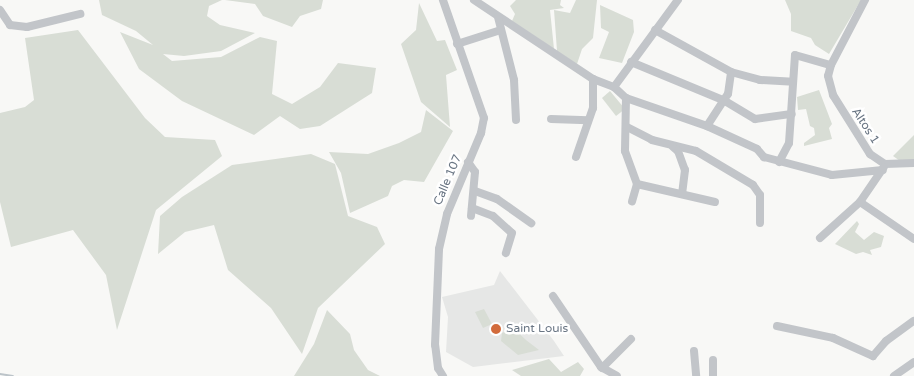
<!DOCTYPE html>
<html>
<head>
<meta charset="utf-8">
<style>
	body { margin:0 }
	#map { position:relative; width:914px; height:376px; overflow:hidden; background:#f8f8f6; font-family:"Varela Round",sans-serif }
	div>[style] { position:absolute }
	.built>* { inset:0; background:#e6e7e6 }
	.green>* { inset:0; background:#d8ddd5 }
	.stream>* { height:2px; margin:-1px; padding:0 1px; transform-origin:1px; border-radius:1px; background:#bcc4c9 }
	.minor>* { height:8px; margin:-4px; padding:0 4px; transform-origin:4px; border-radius:4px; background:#c2c5c9 }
	.dots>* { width:14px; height:14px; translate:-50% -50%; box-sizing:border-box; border:2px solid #fff; border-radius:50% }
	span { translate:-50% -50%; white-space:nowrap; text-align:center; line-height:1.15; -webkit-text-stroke:5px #fff; paint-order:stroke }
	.street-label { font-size:12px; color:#6a7684 }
	.poi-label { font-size:12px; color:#6a7684 }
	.left { translate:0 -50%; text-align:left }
</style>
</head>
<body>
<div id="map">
	<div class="built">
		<div style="clip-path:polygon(500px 271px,554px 341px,564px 356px,473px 367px,446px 352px,448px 317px,442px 297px,494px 285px)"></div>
	</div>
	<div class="green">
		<div style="clip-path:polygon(99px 0,222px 0,209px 6px,207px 16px,220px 25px,255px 33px,221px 51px,184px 56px,163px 54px,172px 61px,221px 57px,260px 37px,277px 41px,272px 94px,292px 104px,320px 87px,338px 63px,376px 68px,372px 93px,320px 126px,300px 129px,280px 116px,254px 135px,182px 101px,139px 69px,120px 32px,153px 45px,136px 31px,102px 15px)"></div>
		<div style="clip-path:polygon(225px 0,323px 0,321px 9px,300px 16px,292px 27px,263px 16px,255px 4px)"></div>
		<div style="clip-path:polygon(516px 0,561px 0,560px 5px,564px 8px,550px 10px,554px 49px,512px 21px,515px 14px,510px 6px)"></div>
		<div style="clip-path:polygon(576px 0,597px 0,593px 38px,582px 49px,577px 64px,557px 51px,554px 10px,570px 13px)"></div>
		<div style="clip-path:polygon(785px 0,861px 0,829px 54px,815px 45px,811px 38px,791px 31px,791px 14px)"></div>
		<div style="clip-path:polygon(419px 3px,437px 41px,445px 40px,457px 70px,446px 75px,450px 127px,421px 102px,401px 44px,416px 30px)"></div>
		<div style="clip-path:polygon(600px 5px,633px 20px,634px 32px,622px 63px,599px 58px,609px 32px,601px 28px)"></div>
		<div style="clip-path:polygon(78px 30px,145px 118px,165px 137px,215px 140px,222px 156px,156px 210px,117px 330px,106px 275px,73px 230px,11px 247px,0 202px,0 113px,25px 107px,34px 100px,25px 38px)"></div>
		<div style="clip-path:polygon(819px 90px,832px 124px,829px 128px,832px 139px,804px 146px,804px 143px,815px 135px,814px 128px,810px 126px,806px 109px,798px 110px,797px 97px)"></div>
		<div style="clip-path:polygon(610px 91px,625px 109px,616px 116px,602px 98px)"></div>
		<div style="clip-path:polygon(426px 110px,453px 131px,424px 182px,404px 180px,392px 186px,388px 196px,350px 213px,341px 173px,329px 152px,368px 154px,399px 143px,421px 132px)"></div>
		<div style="clip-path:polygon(914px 135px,914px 160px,900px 161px,893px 156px)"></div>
		<div style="clip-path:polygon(311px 154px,335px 164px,348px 216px,377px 227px,385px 244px,318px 308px,302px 354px,271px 308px,228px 270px,214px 225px,185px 232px,158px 254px,160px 216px,182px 197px,232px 165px)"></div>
		<div style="clip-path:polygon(857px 221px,859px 224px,855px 232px,864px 240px,874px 232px,884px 236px,881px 247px,870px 250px,872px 255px,863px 252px,856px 254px,835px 244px)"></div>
		<div style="clip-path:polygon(484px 309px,492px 324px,483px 328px,475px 312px)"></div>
		<div style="clip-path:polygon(327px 310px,350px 334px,354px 350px,368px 370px,380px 376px,395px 376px,294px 376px,314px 344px)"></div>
		<div style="clip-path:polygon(513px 328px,526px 340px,539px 350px,518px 355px,501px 341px,502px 333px)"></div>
		<div style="clip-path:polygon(549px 359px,561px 372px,578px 362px,584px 369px,580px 376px,521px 376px,512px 370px)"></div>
	</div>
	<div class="stream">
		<div style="left:0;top:374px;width:13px;rotate:9deg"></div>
	</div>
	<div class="minor">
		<div style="left:474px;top:0;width:143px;rotate:33.6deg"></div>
		<div style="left:593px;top:79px;width:22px;rotate:21deg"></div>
		<div style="left:614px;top:87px;width:16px;rotate:43deg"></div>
		<div style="left:626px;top:98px;width:86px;rotate:19.1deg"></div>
		<div style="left:707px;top:126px;width:55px;rotate:24.7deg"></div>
		<div style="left:757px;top:149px;width:11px;rotate:49deg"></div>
		<div style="left:764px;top:157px;width:70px;rotate:14.8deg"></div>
		<div style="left:832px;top:175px;width:51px;rotate:-5.6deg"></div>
		<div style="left:865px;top:0;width:73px;rotate:117.6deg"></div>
		<div style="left:831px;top:65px;width:11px;rotate:105deg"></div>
		<div style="left:828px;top:76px;width:20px;rotate:75deg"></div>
		<div style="left:833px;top:95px;width:70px;rotate:57.9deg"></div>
		<div style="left:870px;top:154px;width:18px;rotate:34deg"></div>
		<div style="left:885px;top:164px;width:29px;rotate:-2deg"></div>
		<div style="left:0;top:10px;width:18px;rotate:56deg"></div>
		<div style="left:10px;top:25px;width:17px;rotate:7deg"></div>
		<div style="left:27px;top:27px;width:55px;rotate:-13.8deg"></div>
		<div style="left:498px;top:17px;width:65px;rotate:75.7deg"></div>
		<div style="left:514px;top:80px;width:40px;rotate:87.1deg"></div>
		<div style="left:655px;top:30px;width:87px;rotate:28.9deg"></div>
		<div style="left:731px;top:72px;width:30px;rotate:15deg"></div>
		<div style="left:760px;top:80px;width:33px;rotate:3deg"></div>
		<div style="left:457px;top:44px;width:46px;rotate:-17.7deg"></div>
		<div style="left:631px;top:62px;width:102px;rotate:22.5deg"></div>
		<div style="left:725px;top:101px;width:35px;rotate:31deg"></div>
		<div style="left:755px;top:119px;width:37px;rotate:-8deg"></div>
		<div style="left:614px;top:87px;width:108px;rotate:-53.7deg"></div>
		<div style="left:626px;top:98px;width:53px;rotate:91.1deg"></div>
		<div style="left:625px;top:151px;width:35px;rotate:70deg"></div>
		<div style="left:637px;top:184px;width:18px;rotate:106deg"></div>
		<div style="left:551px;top:119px;width:37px;rotate:2deg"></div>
		<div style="left:707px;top:126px;width:38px;rotate:-57deg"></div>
		<div style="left:728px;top:94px;width:22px;rotate:-82deg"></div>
		<div style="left:627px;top:127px;width:28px;rotate:27deg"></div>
		<div style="left:652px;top:140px;width:45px;rotate:14deg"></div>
		<div style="left:696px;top:151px;width:66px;rotate:30.8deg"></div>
		<div style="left:753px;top:185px;width:12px;rotate:55deg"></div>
		<div style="left:760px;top:195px;width:28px;rotate:90deg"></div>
		<div style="left:673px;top:147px;width:6px;rotate:39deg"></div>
		<div style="left:678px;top:151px;width:20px;rotate:70deg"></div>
		<div style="left:685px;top:170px;width:23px;rotate:97deg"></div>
		<div style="left:576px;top:157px;width:52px;rotate:-70.9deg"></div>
		<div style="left:593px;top:108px;width:29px;rotate:-90deg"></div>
		<div style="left:468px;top:162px;width:12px;rotate:55deg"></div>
		<div style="left:475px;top:172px;width:44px;rotate:95.2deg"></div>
		<div style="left:779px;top:162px;width:21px;rotate:-62deg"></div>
		<div style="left:789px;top:143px;width:88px;rotate:-86.1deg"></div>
		<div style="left:795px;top:55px;width:37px;rotate:16deg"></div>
		<div style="left:637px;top:184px;width:80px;rotate:13deg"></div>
		<div style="left:475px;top:191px;width:23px;rotate:20deg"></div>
		<div style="left:497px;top:199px;width:42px;rotate:35.2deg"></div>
		<div style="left:860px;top:202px;width:65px;rotate:34.4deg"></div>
		<div style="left:472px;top:208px;width:22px;rotate:21deg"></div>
		<div style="left:493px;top:216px;width:25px;rotate:42deg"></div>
		<div style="left:512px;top:233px;width:21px;rotate:107deg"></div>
		<div style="left:820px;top:238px;width:54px;rotate:-42deg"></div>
		<div style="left:860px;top:202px;width:42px;rotate:-55.6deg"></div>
		<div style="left:553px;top:296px;width:86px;rotate:55.9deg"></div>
		<div style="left:601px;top:367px;width:18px;rotate:29deg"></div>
		<div style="left:777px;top:326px;width:57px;rotate:12.1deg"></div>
		<div style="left:833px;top:338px;width:44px;rotate:24.2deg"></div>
		<div style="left:873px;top:356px;width:20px;rotate:-49deg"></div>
		<div style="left:886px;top:341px;width:34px;rotate:-36deg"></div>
		<div style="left:694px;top:351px;width:25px;rotate:85deg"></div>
		<div style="left:602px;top:368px;width:41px;rotate:-45deg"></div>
		<div style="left:443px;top:376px;width:9px;rotate:-122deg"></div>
		<div style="left:438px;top:368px;width:23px;rotate:-97deg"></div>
		<div style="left:435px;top:345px;width:96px;rotate:-87.6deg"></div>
		<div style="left:439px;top:249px;width:36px;rotate:-77deg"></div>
		<div style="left:447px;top:214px;width:88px;rotate:-67.2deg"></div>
		<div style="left:481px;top:133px;width:15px;rotate:-79deg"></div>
		<div style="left:484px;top:118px;width:125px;rotate:-109.2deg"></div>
		<div style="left:713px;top:376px;width:16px;rotate:-90deg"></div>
		<div style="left:894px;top:376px;width:24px;rotate:-35deg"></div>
	</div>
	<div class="dots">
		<div style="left:496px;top:329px;background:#d26b3c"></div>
	</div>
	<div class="street-label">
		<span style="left:865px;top:126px;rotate:57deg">Altos 1</span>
		<span style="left:448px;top:180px;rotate:-67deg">Calle 107</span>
	</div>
	<div class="poi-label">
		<span class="left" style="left:506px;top:329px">Saint Louis</span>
	</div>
</div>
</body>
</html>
